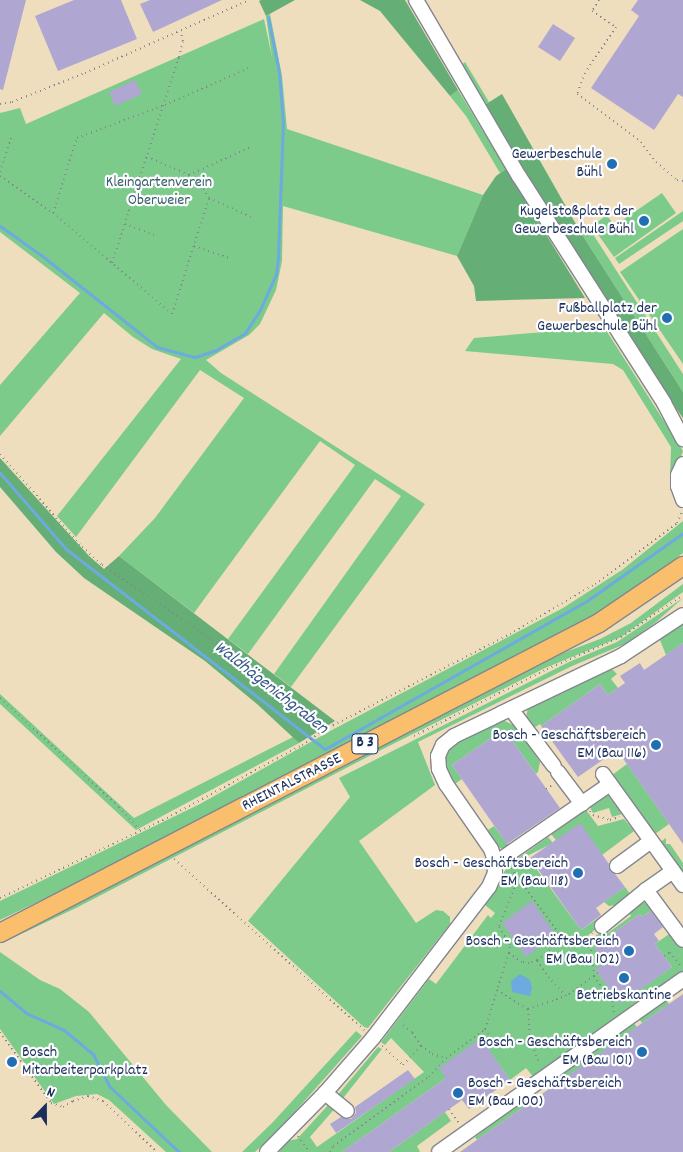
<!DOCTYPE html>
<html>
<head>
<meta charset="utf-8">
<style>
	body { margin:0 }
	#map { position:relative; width:683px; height:1152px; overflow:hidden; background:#eedebe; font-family:Dekko,sans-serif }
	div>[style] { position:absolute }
	.green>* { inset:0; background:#7ccb8b }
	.forest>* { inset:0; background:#65af77 }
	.water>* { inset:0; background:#6daadf }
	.stream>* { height:3px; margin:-1.5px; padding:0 1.5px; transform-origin:1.5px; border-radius:1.5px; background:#6daadf }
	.building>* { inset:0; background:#afa7d2 }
	.path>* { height:2px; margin-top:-1px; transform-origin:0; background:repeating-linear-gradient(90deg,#84868e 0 1px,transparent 0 5px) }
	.roads { filter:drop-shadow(1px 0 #84868e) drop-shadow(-1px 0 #84868e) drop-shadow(0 1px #84868e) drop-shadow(0 -1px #84868e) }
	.minor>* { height:14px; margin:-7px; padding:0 7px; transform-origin:7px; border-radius:7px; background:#fff }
	.major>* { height:18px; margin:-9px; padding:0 9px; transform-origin:9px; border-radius:9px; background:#f9bf6d }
	.dots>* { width:14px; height:14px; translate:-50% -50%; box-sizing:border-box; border:2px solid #fff; border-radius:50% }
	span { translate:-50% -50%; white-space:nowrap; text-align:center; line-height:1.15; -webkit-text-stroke:4.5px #fff; paint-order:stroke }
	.shield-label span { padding:1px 4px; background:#fff; border:1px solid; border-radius:4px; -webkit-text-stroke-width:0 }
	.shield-label { font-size:15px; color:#1b2f5e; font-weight:700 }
	.poi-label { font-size:16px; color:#1b2f5e }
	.right { translate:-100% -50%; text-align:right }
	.left { translate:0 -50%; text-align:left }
	.park-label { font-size:16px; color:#385e6c }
	.street-label { font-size:16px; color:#1b2f5e }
	.water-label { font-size:18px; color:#385a8b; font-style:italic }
	.north { position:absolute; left:20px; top:1082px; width:50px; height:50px; -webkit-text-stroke:4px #fff; paint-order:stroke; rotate:22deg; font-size:14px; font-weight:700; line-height:20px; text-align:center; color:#1b2f5e }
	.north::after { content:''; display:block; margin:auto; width:18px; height:22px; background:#1b2f5e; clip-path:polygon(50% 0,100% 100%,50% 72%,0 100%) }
</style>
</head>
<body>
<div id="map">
	<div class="green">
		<div style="clip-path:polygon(270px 14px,282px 76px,287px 129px,483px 195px,457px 256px,283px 206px,282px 261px,276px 290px,260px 324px,249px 335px,206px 360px,221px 373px,425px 504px,291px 687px,274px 674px,401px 496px,375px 479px,248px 654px,228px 639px,355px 465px,320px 441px,194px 613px,119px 556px,155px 518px,244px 398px,200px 370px,76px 537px,57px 516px,181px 359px,152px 349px,133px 337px,104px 313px,0 436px,0 385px,80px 293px,0 232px,0 113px,20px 108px,26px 124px,264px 19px,272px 57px,266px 16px)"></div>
		<div style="clip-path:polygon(465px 62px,489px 102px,483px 106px,459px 67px)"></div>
		<div style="clip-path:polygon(458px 90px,506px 169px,500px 173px,466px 116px,450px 96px)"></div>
		<div style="clip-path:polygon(662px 193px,676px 213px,614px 257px,592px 226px,607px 215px,614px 226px)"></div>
		<div style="clip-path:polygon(683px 211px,683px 221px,619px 264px,615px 258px)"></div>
		<div style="clip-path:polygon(589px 228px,683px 374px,683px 392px,581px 233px)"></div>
		<div style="clip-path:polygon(683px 229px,683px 364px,620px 272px)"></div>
		<div style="clip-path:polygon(604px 327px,683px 451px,673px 478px,673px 486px,670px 479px,671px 447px,623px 370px,613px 364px,465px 351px,474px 338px)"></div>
		<div style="clip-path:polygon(683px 521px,683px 553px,645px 582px,573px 629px,191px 828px,0 920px,0 901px,200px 804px,332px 730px,563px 608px,622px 570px)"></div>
		<div style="clip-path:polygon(683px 584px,683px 592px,621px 637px,545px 668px,379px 751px,76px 908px,0 944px,33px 924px,555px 656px,600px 639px,631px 623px)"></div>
		<div style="clip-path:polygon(683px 598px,655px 623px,625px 644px,572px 666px,418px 742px,435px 785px,359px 841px,416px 923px,436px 910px,443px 911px,450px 917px,450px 924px,368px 1028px,364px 1027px,248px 921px,350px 797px,339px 778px,569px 662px,617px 642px)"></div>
		<div style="clip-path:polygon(683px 621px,683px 643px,666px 655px,660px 640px)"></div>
		<div style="clip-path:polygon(611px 668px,617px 674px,611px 679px,618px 688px,608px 695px,600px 684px,541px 726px,540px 724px,532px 729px,526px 718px,528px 707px)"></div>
		<div style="clip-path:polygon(0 694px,134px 818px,293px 737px,299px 743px,136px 830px,0 704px)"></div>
		<div style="clip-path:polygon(503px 720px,515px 726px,540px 762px,538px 772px,536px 774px,504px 729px,452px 765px,462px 779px,452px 786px,443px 761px,452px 744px)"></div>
		<div style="clip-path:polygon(627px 764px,669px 824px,651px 837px,608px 778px)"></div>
		<div style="clip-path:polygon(608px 795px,622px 814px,612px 817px,609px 808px,593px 813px,590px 807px)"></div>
		<div style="clip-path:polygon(586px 810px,598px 826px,624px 819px,634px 831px,602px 855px,556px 840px,551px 834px)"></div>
		<div style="clip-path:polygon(494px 826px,509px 846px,505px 849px,496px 847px,485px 832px)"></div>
		<div style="clip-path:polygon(548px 837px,553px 843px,527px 856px,581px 930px,601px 916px,604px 920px,602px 924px,586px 937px,589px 941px,605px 929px,608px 933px,631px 916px,629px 913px,642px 903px,650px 902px,654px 909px,642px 917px,640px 914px,594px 946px,605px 963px,596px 970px,620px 1003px,672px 967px,655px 944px,672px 932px,683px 948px,683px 972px,535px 1079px,526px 1068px,510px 1080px,481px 1039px,446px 1078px,342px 1152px,279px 1152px,287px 1141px,297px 1139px,330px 1103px,337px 1106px,310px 1137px,317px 1147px,424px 1072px,391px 1038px,385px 1045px,381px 1042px,429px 979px,436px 984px,488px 915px,491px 918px,495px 913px,485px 905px,500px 883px,504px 872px,510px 864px)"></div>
		<div style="clip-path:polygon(666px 838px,666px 844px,670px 844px,683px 863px,683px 876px,656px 845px)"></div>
		<div style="clip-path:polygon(625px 887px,630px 894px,615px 905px,609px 906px,604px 902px)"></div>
		<div style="clip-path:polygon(0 952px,40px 980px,60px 989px,89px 1012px,166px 1105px,212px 1152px,166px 1152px,109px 1100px,97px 1094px,76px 1096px,54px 1104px,0 1029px)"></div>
		<div style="clip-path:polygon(665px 998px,669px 1004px,642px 1023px,638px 1017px)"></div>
		<div style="clip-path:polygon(632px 1021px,637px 1027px,565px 1078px,561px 1071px)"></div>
		<div style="clip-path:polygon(356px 1031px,362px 1036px,277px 1132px,255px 1152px,242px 1152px,273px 1122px)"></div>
		<div style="clip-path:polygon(378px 1047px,382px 1049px,340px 1102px,336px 1097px)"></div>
		<div style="clip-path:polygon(532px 1091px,536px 1098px,477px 1140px,475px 1137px,483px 1131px,482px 1127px)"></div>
		<div style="clip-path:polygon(445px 1112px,451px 1121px,417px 1146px,420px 1152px,389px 1152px)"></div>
	</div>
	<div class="forest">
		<div style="clip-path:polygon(261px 0,295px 0,266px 16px,259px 1px)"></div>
		<div style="clip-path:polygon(360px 0,405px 0,458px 90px,450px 96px,380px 11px)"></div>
		<div style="clip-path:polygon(502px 94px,581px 233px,683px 392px,683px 418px,641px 360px,483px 106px)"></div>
		<div style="clip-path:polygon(506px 169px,585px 298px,476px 301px,474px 286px,457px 256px,483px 195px,496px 176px)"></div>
		<div style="clip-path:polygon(0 458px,89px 556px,104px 569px,119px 556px,335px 721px,299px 743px,257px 704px,205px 661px,84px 578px,56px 552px,0 487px)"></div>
	</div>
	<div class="water">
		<div style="clip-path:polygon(520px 974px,530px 980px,532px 988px,530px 996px,512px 992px,511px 981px)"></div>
	</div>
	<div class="stream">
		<div style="left:0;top:226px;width:50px;rotate:35.3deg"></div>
		<div style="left:41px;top:255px;width:148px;rotate:38.4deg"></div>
		<div style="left:157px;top:347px;width:39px;rotate:15deg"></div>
		<div style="left:195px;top:357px;width:22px;rotate:-18deg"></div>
		<div style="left:216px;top:350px;width:34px;rotate:-30deg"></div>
		<div style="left:245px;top:333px;width:27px;rotate:-57deg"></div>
		<div style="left:260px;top:310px;width:39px;rotate:-66deg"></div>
		<div style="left:276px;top:274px;width:16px;rotate:-83deg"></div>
		<div style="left:278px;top:258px;width:134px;rotate:-87.9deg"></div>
		<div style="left:283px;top:124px;width:52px;rotate:-94.4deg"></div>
		<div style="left:279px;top:72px;width:56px;rotate:-101.3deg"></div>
		<div style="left:0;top:473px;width:101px;rotate:49deg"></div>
		<div style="left:66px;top:549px;width:327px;rotate:37.7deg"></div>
		<div style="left:325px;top:749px;width:302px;rotate:-29.5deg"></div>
		<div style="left:588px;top:600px;width:116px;rotate:-35.2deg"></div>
		<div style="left:0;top:991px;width:34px;rotate:40deg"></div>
		<div style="left:26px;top:1013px;width:42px;rotate:24.1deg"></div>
		<div style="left:64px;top:1030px;width:38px;rotate:40deg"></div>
		<div style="left:93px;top:1054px;width:36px;rotate:63deg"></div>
		<div style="left:109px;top:1086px;width:96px;rotate:43.3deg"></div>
	</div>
	<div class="building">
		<div style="clip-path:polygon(0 0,26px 0,3px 90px,0 89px)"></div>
		<div style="clip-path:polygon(74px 0,121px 0,137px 39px,58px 71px,35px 16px)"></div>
		<div style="clip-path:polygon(150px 0,222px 0,153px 32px,140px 4px)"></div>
		<div style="clip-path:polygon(638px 0,683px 0,683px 97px,678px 94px,654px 130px,591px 88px,639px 16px,631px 10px)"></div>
		<div style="clip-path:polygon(553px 24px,575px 38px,560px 61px,538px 47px)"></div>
		<div style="clip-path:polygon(135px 80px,142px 94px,115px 106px,109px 92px)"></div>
		<div style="clip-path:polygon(683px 643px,683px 844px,617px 750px,578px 777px,541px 726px,600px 684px,608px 695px,625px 683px,620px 676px,640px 663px,644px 670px)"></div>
		<div style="clip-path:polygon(504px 729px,560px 808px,507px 844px,452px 765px)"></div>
		<div style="clip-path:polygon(580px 823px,609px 864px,610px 871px,616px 875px,625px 887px,596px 908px,601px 915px,581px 930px,530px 858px)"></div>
		<div style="clip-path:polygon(532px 901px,556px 935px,526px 957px,502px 923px)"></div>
		<div style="clip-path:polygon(651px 911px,663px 927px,654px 934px,659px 941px,655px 944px,672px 967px,620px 1004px,595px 969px,605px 963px,594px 946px,640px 914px,642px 917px)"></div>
		<div style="clip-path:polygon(683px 994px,683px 1152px,460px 1152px,474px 1142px)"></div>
		<div style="clip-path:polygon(481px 1038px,510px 1080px,469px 1109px,462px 1100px,389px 1152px,342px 1152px,446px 1078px,439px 1068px)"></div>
		<div style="clip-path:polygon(408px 1070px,415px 1079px,336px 1133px,330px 1124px,341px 1117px,351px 1119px,356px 1113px,355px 1107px)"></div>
	</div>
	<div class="path">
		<div style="left:599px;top:0;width:13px;rotate:122deg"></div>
		<div style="left:592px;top:11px;width:29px;rotate:34deg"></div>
		<div style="left:616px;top:27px;width:55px;rotate:124deg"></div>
		<div style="left:585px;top:73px;width:22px;rotate:111deg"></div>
		<div style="left:577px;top:94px;width:80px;rotate:36.9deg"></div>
		<div style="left:641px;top:142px;width:25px;rotate:53deg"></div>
		<div style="left:656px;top:162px;width:28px;rotate:41deg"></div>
		<div style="left:677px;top:180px;width:6px;rotate:9deg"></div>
		<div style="left:0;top:104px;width:12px;rotate:-9deg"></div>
		<div style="left:12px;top:102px;width:79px;rotate:-21.7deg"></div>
		<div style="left:85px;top:73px;width:180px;rotate:-24deg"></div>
		<div style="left:0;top:172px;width:39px;rotate:-72deg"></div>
		<div style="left:189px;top:175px;width:68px;rotate:-24.3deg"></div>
		<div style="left:0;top:176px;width:65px;rotate:34.9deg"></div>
		<div style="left:53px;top:213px;width:156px;rotate:40.3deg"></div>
		<div style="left:172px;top:314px;width:122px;rotate:-72.3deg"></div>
		<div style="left:209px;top:198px;width:16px;rotate:-120deg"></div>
		<div style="left:201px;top:184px;width:15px;rotate:-143deg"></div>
		<div style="left:189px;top:175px;width:45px;rotate:-156.3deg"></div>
		<div style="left:209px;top:198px;width:46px;rotate:24.3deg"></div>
		<div style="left:53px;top:213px;width:79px;rotate:-72.3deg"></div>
		<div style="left:77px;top:138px;width:94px;rotate:-20.6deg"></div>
		<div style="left:165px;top:105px;width:92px;rotate:-23.8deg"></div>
		<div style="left:125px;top:224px;width:31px;rotate:21deg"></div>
		<div style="left:194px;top:246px;width:40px;rotate:18.9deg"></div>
		<div style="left:112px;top:263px;width:217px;rotate:-72deg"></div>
		<div style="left:179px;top:57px;width:16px;rotate:-76deg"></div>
		<div style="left:183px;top:41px;width:9px;rotate:-103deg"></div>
		<div style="left:0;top:454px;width:124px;rotate:48.6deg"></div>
		<div style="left:82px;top:547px;width:27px;rotate:42deg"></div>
		<div style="left:102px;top:565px;width:133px;rotate:34.3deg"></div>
		<div style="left:212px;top:640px;width:144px;rotate:38.8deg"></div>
		<div style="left:0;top:698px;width:161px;rotate:42.5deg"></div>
		<div style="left:119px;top:807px;width:31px;rotate:48deg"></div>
		<div style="left:414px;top:736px;width:149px;rotate:-26.7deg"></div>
		<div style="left:547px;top:669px;width:81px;rotate:-23.4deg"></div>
		<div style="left:621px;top:637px;width:75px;rotate:-34.1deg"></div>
		<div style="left:546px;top:789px;width:7px;rotate:-34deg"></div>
		<div style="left:590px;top:811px;width:5px;rotate:53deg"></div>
		<div style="left:593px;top:815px;width:18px;rotate:16deg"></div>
		<div style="left:610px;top:820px;width:10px;rotate:-17deg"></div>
		<div style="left:174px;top:859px;width:256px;rotate:42deg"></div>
		<div style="left:511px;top:868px;width:88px;rotate:53.8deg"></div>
		<div style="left:563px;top:939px;width:23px;rotate:7deg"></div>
		<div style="left:586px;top:942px;width:9px;rotate:58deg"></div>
		<div style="left:591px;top:950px;width:26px;rotate:83deg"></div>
		<div style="left:594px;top:976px;width:34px;rotate:144deg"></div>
		<div style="left:566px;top:996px;width:25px;rotate:-133deg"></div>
		<div style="left:549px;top:978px;width:22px;rotate:-124deg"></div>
		<div style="left:537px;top:960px;width:9px;rotate:159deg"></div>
		<div style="left:529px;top:963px;width:7px;rotate:-172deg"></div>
		<div style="left:522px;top:962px;width:16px;rotate:-145deg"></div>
		<div style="left:509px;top:953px;width:39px;rotate:108deg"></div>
		<div style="left:497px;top:990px;width:36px;rotate:32deg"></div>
		<div style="left:528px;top:1009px;width:40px;rotate:-18.9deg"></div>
		<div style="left:0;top:898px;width:185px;rotate:-25.6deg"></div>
		<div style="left:167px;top:818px;width:153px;rotate:-28.4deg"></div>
		<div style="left:302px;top:745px;width:27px;rotate:-34deg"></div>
		<div style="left:324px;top:730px;width:209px;rotate:-27.3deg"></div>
		<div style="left:510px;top:634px;width:99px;rotate:-30.5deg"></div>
		<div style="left:595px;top:584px;width:102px;rotate:-36.6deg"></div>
		<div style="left:677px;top:523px;width:12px;rotate:-66deg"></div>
		<div style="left:584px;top:940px;width:11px;rotate:-41deg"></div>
		<div style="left:509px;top:953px;width:8px;rotate:-83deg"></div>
		<div style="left:510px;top:945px;width:22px;rotate:-120deg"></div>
		<div style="left:499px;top:926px;width:51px;rotate:-68deg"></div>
		<div style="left:664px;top:956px;width:7px;rotate:-34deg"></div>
		<div style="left:670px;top:952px;width:19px;rotate:51deg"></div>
		<div style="left:537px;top:960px;width:33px;rotate:-39deg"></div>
		<div style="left:598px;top:973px;width:5px;rotate:143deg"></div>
		<div style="left:594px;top:976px;width:31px;rotate:54deg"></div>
		<div style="left:612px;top:1001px;width:12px;rotate:81deg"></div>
		<div style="left:528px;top:1009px;width:32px;rotate:86deg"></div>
		<div style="left:530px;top:1041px;width:25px;rotate:67deg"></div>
		<div style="left:485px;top:1029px;width:6px;rotate:51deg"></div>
		<div style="left:0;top:1032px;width:87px;rotate:54.3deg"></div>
		<div style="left:51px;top:1103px;width:13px;rotate:18deg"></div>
		<div style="left:63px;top:1107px;width:12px;rotate:-31deg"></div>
		<div style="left:73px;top:1101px;width:16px;rotate:-18deg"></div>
		<div style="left:88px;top:1096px;width:16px;rotate:18deg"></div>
		<div style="left:103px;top:1101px;width:74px;rotate:43.4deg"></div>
		<div style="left:382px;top:1046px;width:28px;rotate:42deg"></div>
		<div style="left:403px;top:1065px;width:26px;rotate:-47deg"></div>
		<div style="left:421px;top:1046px;width:17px;rotate:-123deg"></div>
		<div style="left:412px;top:1032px;width:14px;rotate:-141deg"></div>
		<div style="left:421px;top:1046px;width:14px;rotate:36deg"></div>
		<div style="left:432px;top:1054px;width:15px;rotate:16deg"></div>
		<div style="left:446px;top:1058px;width:49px;rotate:-36.6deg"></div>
		<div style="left:485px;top:1029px;width:41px;rotate:-72.9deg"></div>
		<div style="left:449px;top:1109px;width:19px;rotate:54deg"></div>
		<div style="left:298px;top:1136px;width:20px;rotate:53deg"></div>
		<div style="left:330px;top:1152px;width:7px;rotate:-63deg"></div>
		<div style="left:333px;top:1146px;width:118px;rotate:-35.7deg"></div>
		<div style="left:429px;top:1077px;width:25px;rotate:-48deg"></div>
	</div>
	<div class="roads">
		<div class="minor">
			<div style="left:416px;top:0;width:204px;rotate:59.7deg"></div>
			<div style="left:519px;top:176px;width:269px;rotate:57.4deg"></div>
			<div style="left:664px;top:403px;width:41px;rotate:62.2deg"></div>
			<div style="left:683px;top:464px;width:12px;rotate:114deg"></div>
			<div style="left:678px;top:475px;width:11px;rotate:90deg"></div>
			<div style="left:678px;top:486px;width:15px;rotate:70deg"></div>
			<div style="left:511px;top:709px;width:71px;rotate:53deg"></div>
			<div style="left:558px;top:772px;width:40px;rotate:53deg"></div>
			<div style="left:603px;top:774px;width:137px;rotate:54.2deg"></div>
			<div style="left:494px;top:864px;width:141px;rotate:-34.6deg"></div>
			<div style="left:617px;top:866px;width:42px;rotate:-36.3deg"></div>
			<div style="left:673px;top:871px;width:33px;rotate:145deg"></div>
			<div style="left:646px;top:890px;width:62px;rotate:53.5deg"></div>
			<div style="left:602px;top:926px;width:57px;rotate:-39.3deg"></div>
			<div style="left:325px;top:1093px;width:28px;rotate:39deg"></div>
			<div style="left:267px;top:1152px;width:83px;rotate:-45.5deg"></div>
			<div style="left:325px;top:1093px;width:73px;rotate:-48.9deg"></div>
			<div style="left:373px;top:1038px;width:190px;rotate:-52.5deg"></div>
			<div style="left:489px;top:887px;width:15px;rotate:-67deg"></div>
			<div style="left:495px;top:873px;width:15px;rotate:-94deg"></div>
			<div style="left:494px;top:858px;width:9px;rotate:-108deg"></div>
			<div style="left:491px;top:849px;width:79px;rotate:-124.7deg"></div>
			<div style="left:446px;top:784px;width:17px;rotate:-115deg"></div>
			<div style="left:439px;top:769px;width:13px;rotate:-94deg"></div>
			<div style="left:438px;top:756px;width:12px;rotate:-66deg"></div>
			<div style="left:443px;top:745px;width:14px;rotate:-39deg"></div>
			<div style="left:454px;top:736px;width:185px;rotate:-25.6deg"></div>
			<div style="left:621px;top:656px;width:74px;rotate:-33.5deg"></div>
			<div style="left:439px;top:1152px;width:299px;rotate:-35.3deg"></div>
		</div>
		<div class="major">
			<div style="left:0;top:933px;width:674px;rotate:-27.36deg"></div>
			<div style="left:599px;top:623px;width:102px;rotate:-34.2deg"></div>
		</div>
	</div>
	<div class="dots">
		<div style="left:612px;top:164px;background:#1f6fb2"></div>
		<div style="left:644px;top:221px;background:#1f6fb2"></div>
		<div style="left:667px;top:318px;background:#1f6fb2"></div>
		<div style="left:656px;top:745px;background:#1f6fb2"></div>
		<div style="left:578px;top:873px;background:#1f6fb2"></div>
		<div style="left:629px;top:951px;background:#1f6fb2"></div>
		<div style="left:624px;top:978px;background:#1f6fb2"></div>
		<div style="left:642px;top:1052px;background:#1f6fb2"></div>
		<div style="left:12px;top:1062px;background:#1f6fb2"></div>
		<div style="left:458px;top:1093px;background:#1f6fb2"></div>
	</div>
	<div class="shield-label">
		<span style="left:365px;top:744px">B 3</span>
	</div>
	<div class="poi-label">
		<span class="right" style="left:602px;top:164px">Gewerbeschule<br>Bühl</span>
		<span class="right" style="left:634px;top:221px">Kugelstoßplatz der<br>Gewerbeschule Bühl</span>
		<span class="right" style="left:657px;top:318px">Fußballplatz der<br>Gewerbeschule Bühl</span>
		<span class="right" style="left:646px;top:745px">Bosch - Geschäftsbereich<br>EM (Bau 116)</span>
		<span class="right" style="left:568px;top:873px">Bosch - Geschäftsbereich<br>EM (Bau 118)</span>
		<span class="right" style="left:619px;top:951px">Bosch - Geschäftsbereich<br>EM (Bau 102)</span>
		<span style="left:624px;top:996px">Betriebskantine</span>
		<span class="right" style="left:632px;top:1052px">Bosch - Geschäftsbereich<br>EM (Bau 101)</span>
		<span class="left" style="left:22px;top:1062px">Bosch<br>Mitarbeiterparkplatz</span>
		<span class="left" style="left:468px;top:1093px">Bosch - Geschäftsbereich<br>EM (Bau 100)</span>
	</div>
	<div class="park-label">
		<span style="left:159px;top:192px">Kleingartenverein<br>Oberweier</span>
	</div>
	<div class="street-label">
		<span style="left:292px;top:783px;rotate:-27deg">RHEINTALSTRASSE</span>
	</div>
	<div class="water-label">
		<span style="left:270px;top:689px;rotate:38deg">Waldhägenichgraben</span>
	</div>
	<div class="north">N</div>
</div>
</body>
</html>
